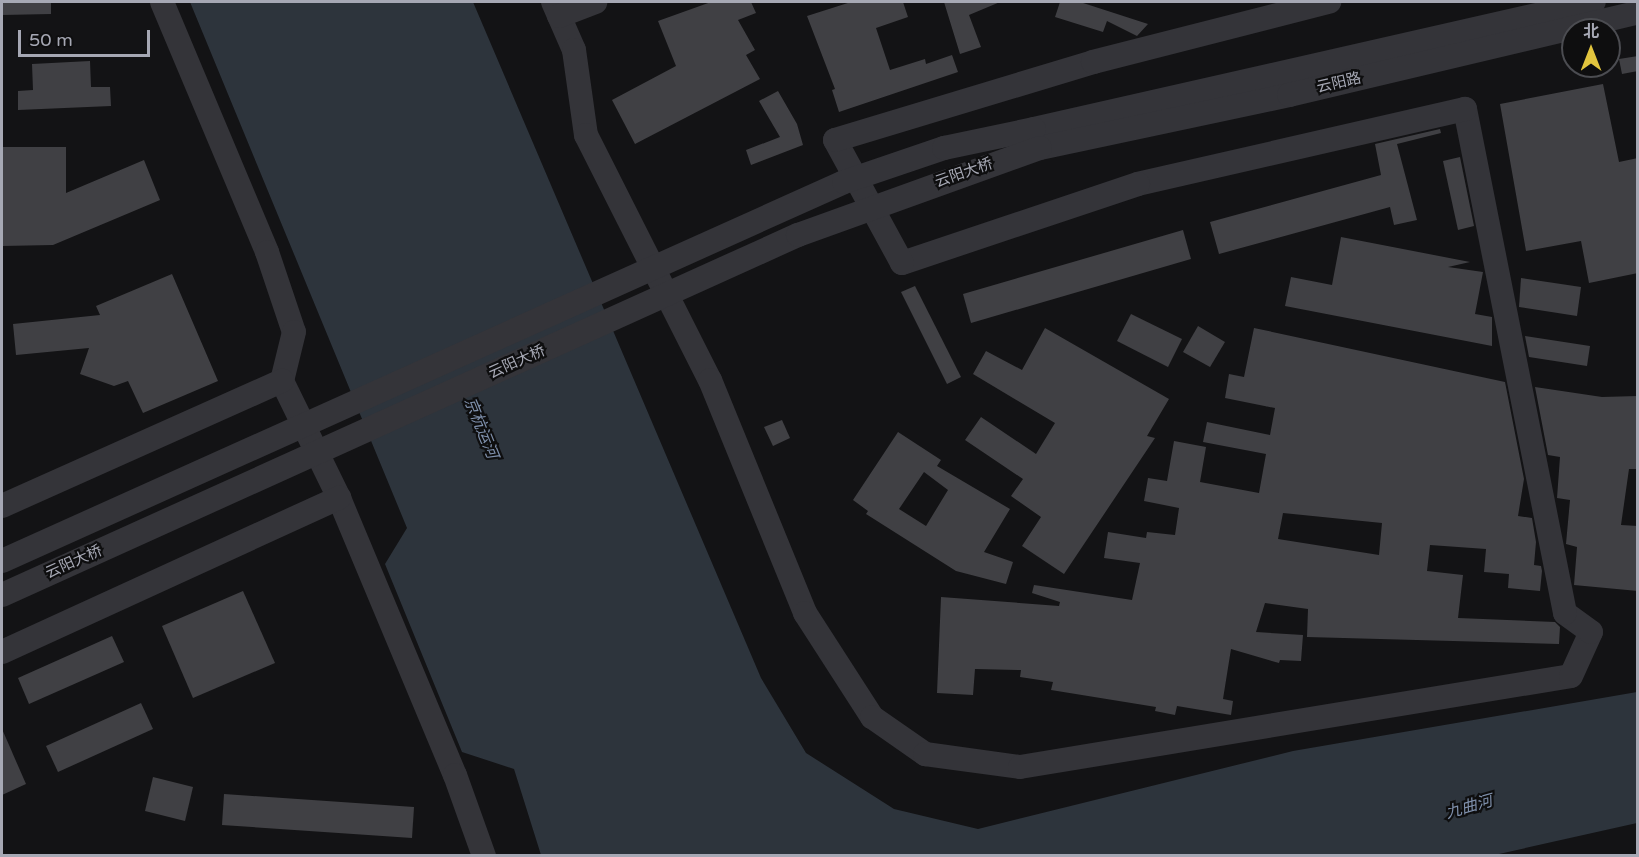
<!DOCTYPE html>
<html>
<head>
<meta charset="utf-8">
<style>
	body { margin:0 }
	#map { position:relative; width:1639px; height:857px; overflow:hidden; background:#131315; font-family:"Varela Round","Noto Sans SC",sans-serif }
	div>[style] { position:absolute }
	.water>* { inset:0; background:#2d343c }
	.building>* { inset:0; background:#404044 }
	.minor>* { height:24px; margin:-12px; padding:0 12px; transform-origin:12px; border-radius:12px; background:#343439 }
	.minor-bridge>* { height:24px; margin:-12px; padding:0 12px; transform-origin:12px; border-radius:12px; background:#343439 }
	span { translate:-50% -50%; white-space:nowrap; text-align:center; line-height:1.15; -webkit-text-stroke:4.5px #0e0e0f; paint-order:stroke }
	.street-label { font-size:15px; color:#a6a8b4 }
	.water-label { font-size:16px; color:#7f90ac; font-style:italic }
	.frame { position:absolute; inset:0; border:3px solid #a6a8b4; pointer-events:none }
	.north { position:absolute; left:1561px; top:18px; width:60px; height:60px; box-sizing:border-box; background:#0e0e0f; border:2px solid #4b4c51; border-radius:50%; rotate:0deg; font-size:16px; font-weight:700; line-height:24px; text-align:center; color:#a6a8b4 }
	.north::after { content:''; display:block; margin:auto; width:21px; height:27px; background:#e2c53e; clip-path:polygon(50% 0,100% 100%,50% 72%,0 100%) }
	.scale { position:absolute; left:18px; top:30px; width:132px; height:27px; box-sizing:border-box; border:3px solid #a6a8b4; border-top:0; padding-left:8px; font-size:18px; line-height:21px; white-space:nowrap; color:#a6a8b4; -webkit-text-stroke:4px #0e0e0f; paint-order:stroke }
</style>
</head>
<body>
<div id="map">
	<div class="water">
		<div style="clip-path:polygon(190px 2px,473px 2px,761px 678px,806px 753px,894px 809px,978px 829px,1293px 751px,1637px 692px,1637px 823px,1490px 856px,541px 855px,514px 769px,462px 752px,385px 564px,407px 528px)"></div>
	</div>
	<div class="building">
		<div style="clip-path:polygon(2px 2px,51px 2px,51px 14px,2px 15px)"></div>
		<div style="clip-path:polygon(711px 2px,751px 2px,756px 13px,738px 20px,755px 50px,746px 55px,760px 79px,635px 144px,612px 100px,676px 66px,658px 21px)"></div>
		<div style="clip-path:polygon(851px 2px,903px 2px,908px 17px,876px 28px,890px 70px,925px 59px,926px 64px,952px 55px,958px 72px,839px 112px,832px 90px,835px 89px,807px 16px)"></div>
		<div style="clip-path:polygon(944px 2px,1000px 2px,969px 15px,981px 47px,960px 54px)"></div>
		<div style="clip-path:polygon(1060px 2px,1080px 2px,1148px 24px,1137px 36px,1107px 21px,1103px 32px,1055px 17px)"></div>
		<div style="clip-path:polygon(1638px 56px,1638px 71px,1622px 74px,1619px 59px)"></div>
		<div style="clip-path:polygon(90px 61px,91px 87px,110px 87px,111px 106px,18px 110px,18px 91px,33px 90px,32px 64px)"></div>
		<div style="clip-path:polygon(1603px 84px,1619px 162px,1638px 158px,1638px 273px,1589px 283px,1581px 241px,1526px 251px,1500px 104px)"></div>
		<div style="clip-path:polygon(778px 91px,797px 124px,803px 145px,751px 165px,746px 150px,780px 137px,759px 101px)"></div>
		<div style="clip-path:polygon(1440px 129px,1441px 133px,1397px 144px,1417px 220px,1394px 225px,1390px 207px,1219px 254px,1210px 222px,1381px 175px,1375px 144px)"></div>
		<div style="clip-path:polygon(2px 147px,66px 147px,66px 193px,144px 160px,160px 200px,53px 245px,2px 246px)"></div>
		<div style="clip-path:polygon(1460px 157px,1474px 226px,1458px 230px,1443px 161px)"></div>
		<div style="clip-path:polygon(1183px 230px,1191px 259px,971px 323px,963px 294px)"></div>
		<div style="clip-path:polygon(1341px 237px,1470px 262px,1448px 267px,1483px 272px,1475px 314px,1492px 317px,1492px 346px,1285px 306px,1291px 277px,1332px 285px)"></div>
		<div style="clip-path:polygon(172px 274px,218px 381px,143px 413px,128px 381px,114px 386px,80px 374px,89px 348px,16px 355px,13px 324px,100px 315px,96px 306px)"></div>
		<div style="clip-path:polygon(1521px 278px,1581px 287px,1577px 316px,1519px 307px)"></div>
		<div style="clip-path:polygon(915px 286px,961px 377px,947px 384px,901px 292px)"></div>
		<div style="clip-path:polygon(1131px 314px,1182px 339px,1168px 367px,1117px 341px)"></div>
		<div style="clip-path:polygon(1198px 326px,1225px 342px,1210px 367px,1183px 352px)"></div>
		<div style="clip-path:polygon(1045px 328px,1169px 399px,1147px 436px,1155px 438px,1064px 574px,1022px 546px,1041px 517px,1011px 496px,1023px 479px,965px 440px,981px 417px,1036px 454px,1055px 423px,973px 374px,986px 351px,1022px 370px)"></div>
		<div style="clip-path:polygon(evenodd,1254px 328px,1505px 382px,1524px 479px,1518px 516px,1532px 518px,1536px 542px,1534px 565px,1541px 566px,1542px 571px,1540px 591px,1508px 588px,1509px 574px,1484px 572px,1486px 549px,1430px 545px,1427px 571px,1463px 575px,1458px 618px,1555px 622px,1560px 627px,1559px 644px,1307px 637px,1308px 609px,1265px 603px,1256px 632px,1303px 635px,1301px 661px,1280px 660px,1279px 663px,1231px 649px,1223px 699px,1233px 701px,1231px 715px,1177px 706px,1175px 715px,1155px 711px,1156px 707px,1051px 690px,1053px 682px,1020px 677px,1021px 670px,975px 669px,973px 695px,937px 693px,941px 597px,1059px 606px,1060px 602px,1032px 593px,1034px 585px,1132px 600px,1140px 563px,1104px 558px,1108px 532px,1146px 538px,1147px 532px,1175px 535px,1179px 508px,1144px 501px,1148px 478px,1167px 481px,1174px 441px,1206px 447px,1200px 482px,1259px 493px,1266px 454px,1203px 442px,1207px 422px,1270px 435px,1275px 408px,1225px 398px,1229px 374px,1244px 377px,1254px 328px,1283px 513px,1382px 523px,1379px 555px,1278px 539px,1283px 513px)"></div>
		<div style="clip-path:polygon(1525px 336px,1590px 346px,1587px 366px,1529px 357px)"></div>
		<div style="clip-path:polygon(1535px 387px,1602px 397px,1638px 396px,1638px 469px,1629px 469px,1621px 525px,1638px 526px,1638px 591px,1574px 585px,1577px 547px,1566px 544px,1570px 500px,1557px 498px,1560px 457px,1548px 455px)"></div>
		<div style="clip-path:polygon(782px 420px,790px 438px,773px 446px,764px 427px)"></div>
		<div style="clip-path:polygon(evenodd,898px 432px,941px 460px,937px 466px,1010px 509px,984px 552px,1013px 562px,1006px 584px,956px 571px,866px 514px,868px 511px,853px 500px,898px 432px,924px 472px,948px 490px,926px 526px,899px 509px,924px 472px)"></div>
		<div style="clip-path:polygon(243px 591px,275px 663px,193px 698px,162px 626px)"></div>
		<div style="clip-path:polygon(112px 636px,124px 662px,29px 704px,18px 678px)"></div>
		<div style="clip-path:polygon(141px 703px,153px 729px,58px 772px,46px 746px)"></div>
		<div style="clip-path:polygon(2px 729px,26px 784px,2px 795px)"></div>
		<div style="clip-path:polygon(153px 777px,193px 787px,185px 821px,145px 811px)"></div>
		<div style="clip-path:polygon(224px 794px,414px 807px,412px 838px,222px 825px)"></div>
	</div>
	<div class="minor">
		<div style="left:162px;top:2px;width:271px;rotate:67.2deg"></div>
		<div style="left:267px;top:252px;width:84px;rotate:71.4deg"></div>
		<div style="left:294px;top:332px;width:50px;rotate:103.8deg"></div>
		<div style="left:282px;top:381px;width:130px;rotate:64deg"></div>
		<div style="left:339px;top:498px;width:300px;rotate:67.3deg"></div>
		<div style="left:455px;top:775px;width:86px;rotate:70.3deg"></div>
		<div style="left:553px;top:2px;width:52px;rotate:66.4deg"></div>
		<div style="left:574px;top:50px;width:86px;rotate:82deg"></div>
		<div style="left:586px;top:135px;width:275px;rotate:63.2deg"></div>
		<div style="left:710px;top:380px;width:252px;rotate:67.8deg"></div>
		<div style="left:805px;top:613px;width:124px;rotate:57.2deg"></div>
		<div style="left:872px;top:717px;width:65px;rotate:34.9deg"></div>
		<div style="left:925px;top:754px;width:96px;rotate:7.8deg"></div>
		<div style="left:1020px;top:767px;width:558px;rotate:-9.38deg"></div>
		<div style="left:1571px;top:676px;width:48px;rotate:-65.6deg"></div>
		<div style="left:1591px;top:632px;width:32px;rotate:-144deg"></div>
		<div style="left:1565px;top:613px;width:514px;rotate:-101.22deg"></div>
		<div style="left:1465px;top:109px;width:335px;rotate:167.1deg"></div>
		<div style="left:1138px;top:184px;width:249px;rotate:161.5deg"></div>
		<div style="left:902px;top:263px;width:140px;rotate:-118.6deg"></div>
		<div style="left:835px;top:140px;width:270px;rotate:-16.8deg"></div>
		<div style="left:1093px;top:62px;width:244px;rotate:-14.3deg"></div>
		<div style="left:559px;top:16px;width:39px;rotate:-21deg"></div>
		<div style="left:1034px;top:129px;width:574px;rotate:-12.78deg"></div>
		<div style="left:1040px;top:148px;width:255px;rotate:-12deg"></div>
		<div style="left:1289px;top:95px;width:358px;rotate:-13.3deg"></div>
		<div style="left:2px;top:506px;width:307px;rotate:-24.1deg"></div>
		<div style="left:2px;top:652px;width:371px;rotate:-24.6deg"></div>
	</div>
	<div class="minor-bridge">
		<div style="left:2px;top:561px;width:923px;rotate:-24.23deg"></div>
		<div style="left:844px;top:182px;width:106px;rotate:-18.8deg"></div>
		<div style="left:944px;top:148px;width:92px;rotate:-11.9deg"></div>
		<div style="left:2px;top:595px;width:874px;rotate:-24.34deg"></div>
		<div style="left:798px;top:235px;width:257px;rotate:-19.8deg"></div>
	</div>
	<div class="street-label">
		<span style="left:1339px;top:83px;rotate:-13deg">云阳路</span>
		<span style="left:964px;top:173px;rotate:-19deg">云阳大桥</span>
		<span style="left:517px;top:362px;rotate:-24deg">云阳大桥</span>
		<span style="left:74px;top:562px;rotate:-24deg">云阳大桥</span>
	</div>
	<div class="water-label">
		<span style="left:481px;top:428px;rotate:68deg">京杭运河</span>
		<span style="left:1469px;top:807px;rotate:-16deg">九曲河</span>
	</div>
	<div class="frame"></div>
	<div class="north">北</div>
	<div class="scale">50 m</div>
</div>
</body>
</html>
